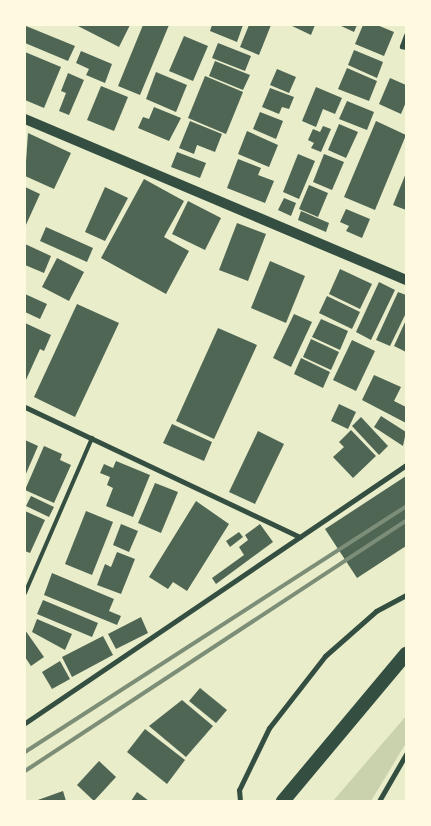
<!DOCTYPE html>
<html>
<head>
<meta charset="utf-8">
<style>
	body { margin:0 }
	#map { position:relative; width:431px; height:826px; overflow:hidden; background:#e9edc9; font-family:"DejaVu Sans",sans-serif }
	div>[style] { position:absolute }
	.green>* { inset:0; background:#cad2ad }
	.building>* { inset:0; background:#4f6655 }
	.service>* { height:4px; margin:-2px; padding:0 2px; transform-origin:2px; border-radius:2px; background:#344e41 }
	.minor>* { height:5px; margin:-2.5px; padding:0 2.5px; transform-origin:2.5px; border-radius:2.5px; background:#344e41 }
	.secondary>* { height:10px; margin:-5px; padding:0 5px; transform-origin:5px; border-radius:5px; background:#344e41 }
	.trunk>* { height:14px; margin:-7px; padding:0 7px; transform-origin:7px; border-radius:7px; background:#344e41 }
	.rail>* { height:4px; margin:-2px; padding:0 2px; transform-origin:2px; border-radius:2px; background:#7c8e77 }
	span { translate:-50% -50%; white-space:nowrap; text-align:center; line-height:1.15; -webkit-text-stroke:5px #fefae0; paint-order:stroke }
	.frame { position:absolute; inset:0; border:26px solid #fefae0; pointer-events:none }
</style>
</head>
<body>
<div id="map">
	<div class="green">
		<div style="clip-path:polygon(406px 716px,406px 743px,371px 801px,333px 801px)"></div>
	</div>
	<div class="building">
		<div style="clip-path:polygon(76px 25px,130px 25px,119px 47px)"></div>
		<div style="clip-path:polygon(143px 25px,169px 25px,140px 95px,118px 86px)"></div>
		<div style="clip-path:polygon(212px 25px,243px 25px,237px 42px,210px 31px)"></div>
		<div style="clip-path:polygon(249px 25px,271px 25px,259px 55px,240px 47px)"></div>
		<div style="clip-path:polygon(290px 25px,315px 25px,311px 35px)"></div>
		<div style="clip-path:polygon(339px 25px,357px 25px,354px 32px)"></div>
		<div style="clip-path:polygon(363px 25px,377px 25px,394px 32px,384px 56px,355px 44px)"></div>
		<div style="clip-path:polygon(26px 26px,75px 46px,68px 61px,25px 43px)"></div>
		<div style="clip-path:polygon(184px 36px,208px 46px,193px 81px,169px 71px)"></div>
		<div style="clip-path:polygon(218px 43px,251px 56px,245px 71px,212px 58px)"></div>
		<div style="clip-path:polygon(354px 50px,383px 62px,377px 78px,348px 65px)"></div>
		<div style="clip-path:polygon(81px 51px,112px 64px,105px 83px,86px 75px,89px 69px,76px 63px)"></div>
		<div style="clip-path:polygon(25px 52px,61px 67px,44px 108px,25px 100px)"></div>
		<div style="clip-path:polygon(215px 61px,250px 75px,243px 90px,209px 76px)"></div>
		<div style="clip-path:polygon(347px 68px,377px 81px,369px 101px,338px 89px)"></div>
		<div style="clip-path:polygon(277px 69px,296px 77px,289px 93px,270px 85px)"></div>
		<div style="clip-path:polygon(156px 72px,187px 85px,176px 112px,146px 99px)"></div>
		<div style="clip-path:polygon(68px 73px,84px 80px,69px 115px,59px 111px,66px 93px,61px 91px)"></div>
		<div style="clip-path:polygon(205px 76px,243px 92px,226px 134px,188px 118px)"></div>
		<div style="clip-path:polygon(390px 78px,406px 85px,406px 102px,401px 114px,379px 104px)"></div>
		<div style="clip-path:polygon(101px 86px,128px 97px,114px 131px,87px 120px)"></div>
		<div style="clip-path:polygon(316px 87px,342px 98px,335px 114px,323px 109px,316px 127px,302px 121px)"></div>
		<div style="clip-path:polygon(270px 88px,294px 97px,289px 109px,282px 107px,279px 114px,262px 107px)"></div>
		<div style="clip-path:polygon(347px 101px,374px 112px,367px 130px,339px 119px)"></div>
		<div style="clip-path:polygon(154px 107px,181px 118px,169px 141px,138px 128px,143px 117px,149px 119px)"></div>
		<div style="clip-path:polygon(260px 112px,283px 121px,276px 139px,253px 129px)"></div>
		<div style="clip-path:polygon(190px 121px,222px 134px,215px 152px,197px 145px,194px 154px,179px 148px)"></div>
		<div style="clip-path:polygon(376px 121px,406px 135px,375px 210px,344px 197px)"></div>
		<div style="clip-path:polygon(339px 124px,358px 132px,346px 158px,328px 150px)"></div>
		<div style="clip-path:polygon(323px 126px,331px 129px,321px 152px,311px 148px,314px 143px,308px 140px,313px 129px,320px 132px)"></div>
		<div style="clip-path:polygon(247px 131px,278px 145px,269px 167px,238px 154px)"></div>
		<div style="clip-path:polygon(28px 133px,71px 153px,54px 189px,25px 176px)"></div>
		<div style="clip-path:polygon(177px 152px,206px 163px,200px 178px,171px 167px)"></div>
		<div style="clip-path:polygon(298px 154px,315px 161px,299px 199px,283px 192px)"></div>
		<div style="clip-path:polygon(324px 154px,344px 162px,332px 190px,313px 182px)"></div>
		<div style="clip-path:polygon(238px 159px,261px 168px,258px 175px,274px 181px,265px 203px,227px 188px)"></div>
		<div style="clip-path:polygon(406px 173px,406px 210px,393px 205px)"></div>
		<div style="clip-path:polygon(144px 179px,184px 201px,164px 237px,189px 251px,166px 294px,101px 258px)"></div>
		<div style="clip-path:polygon(309px 185px,328px 193px,318px 217px,299px 209px)"></div>
		<div style="clip-path:polygon(25px 187px,40px 194px,25px 227px)"></div>
		<div style="clip-path:polygon(105px 187px,128px 198px,105px 241px,85px 232px)"></div>
		<div style="clip-path:polygon(284px 198px,296px 203px,291px 216px,278px 210px)"></div>
		<div style="clip-path:polygon(188px 201px,221px 218px,205px 250px,172px 234px)"></div>
		<div style="clip-path:polygon(346px 209px,370px 219px,362px 238px,346px 231px,349px 226px,340px 222px)"></div>
		<div style="clip-path:polygon(301px 211px,329px 223px,326px 232px,298px 220px)"></div>
		<div style="clip-path:polygon(237px 223px,266px 234px,248px 281px,219px 270px)"></div>
		<div style="clip-path:polygon(46px 227px,93px 248px,87px 262px,40px 241px)"></div>
		<div style="clip-path:polygon(25px 244px,51px 256px,44px 273px,25px 265px)"></div>
		<div style="clip-path:polygon(57px 258px,84px 272px,69px 301px,42px 287px)"></div>
		<div style="clip-path:polygon(270px 261px,305px 276px,286px 323px,251px 308px)"></div>
		<div style="clip-path:polygon(340px 269px,372px 284px,360px 309px,329px 294px)"></div>
		<div style="clip-path:polygon(379px 282px,395px 290px,371px 340px,356px 332px)"></div>
		<div style="clip-path:polygon(398px 292px,406px 295px,406px 313px,390px 346px,376px 340px)"></div>
		<div style="clip-path:polygon(25px 294px,47px 304px,40px 319px,25px 312px)"></div>
		<div style="clip-path:polygon(327px 296px,360px 312px,352px 329px,319px 313px)"></div>
		<div style="clip-path:polygon(77px 304px,119px 323px,75px 417px,34px 397px)"></div>
		<div style="clip-path:polygon(294px 314px,312px 322px,291px 367px,273px 358px)"></div>
		<div style="clip-path:polygon(321px 319px,348px 331px,340px 350px,312px 337px)"></div>
		<div style="clip-path:polygon(406px 320px,406px 352px,394px 346px)"></div>
		<div style="clip-path:polygon(25px 323px,51px 335px,44px 351px,40px 349px,25px 382px)"></div>
		<div style="clip-path:polygon(218px 328px,257px 345px,214px 439px,176px 421px)"></div>
		<div style="clip-path:polygon(311px 339px,339px 352px,331px 370px,303px 357px)"></div>
		<div style="clip-path:polygon(352px 340px,375px 351px,356px 391px,333px 380px)"></div>
		<div style="clip-path:polygon(301px 358px,330px 372px,323px 388px,294px 374px)"></div>
		<div style="clip-path:polygon(374px 375px,401px 387px,394px 401px,406px 407px,406px 423px,362px 400px)"></div>
		<div style="clip-path:polygon(339px 404px,356px 412px,348px 429px,331px 421px)"></div>
		<div style="clip-path:polygon(381px 416px,406px 432px,403px 446px,374px 427px)"></div>
		<div style="clip-path:polygon(361px 417px,388px 446px,379px 455px,352px 426px)"></div>
		<div style="clip-path:polygon(172px 424px,212px 442px,204px 461px,163px 443px)"></div>
		<div style="clip-path:polygon(351px 430px,376px 456px,353px 478px,333px 457px,344px 447px,339px 442px)"></div>
		<div style="clip-path:polygon(258px 431px,284px 444px,255px 504px,229px 492px)"></div>
		<div style="clip-path:polygon(25px 440px,38px 446px,25px 476px)"></div>
		<div style="clip-path:polygon(44px 446px,62px 454px,60px 460px,71px 465px,54px 503px,25px 490px)"></div>
		<div style="clip-path:polygon(116px 461px,150px 475px,133px 517px,106px 506px,113px 488px,107px 485px,110px 477px,100px 473px,104px 464px,113px 468px)"></div>
		<div style="clip-path:polygon(406px 476px,406px 546px,357px 578px,325px 529px)"></div>
		<div style="clip-path:polygon(155px 483px,178px 492px,161px 533px,138px 523px)"></div>
		<div style="clip-path:polygon(31px 496px,54px 507px,49px 517px,26px 506px)"></div>
		<div style="clip-path:polygon(196px 501px,229px 524px,187px 591px,173px 582px,168px 589px,149px 577px)"></div>
		<div style="clip-path:polygon(25px 511px,45px 520px,30px 553px,25px 551px)"></div>
		<div style="clip-path:polygon(86px 511px,113px 522px,92px 575px,65px 564px)"></div>
		<div style="clip-path:polygon(121px 524px,138px 531px,129px 552px,113px 545px)"></div>
		<div style="clip-path:polygon(260px 524px,273px 542px,216px 584px,212px 578px,244px 555px,239px 547px,248px 540px,245px 535px)"></div>
		<div style="clip-path:polygon(239px 532px,243px 537px,230px 547px,226px 541px)"></div>
		<div style="clip-path:polygon(117px 552px,135px 559px,121px 594px,97px 585px,105px 564px,111px 567px)"></div>
		<div style="clip-path:polygon(52px 573px,114px 599px,109px 611px,121px 616px,117px 625px,44px 595px)"></div>
		<div style="clip-path:polygon(43px 600px,98px 623px,92px 637px,37px 614px)"></div>
		<div style="clip-path:polygon(141px 617px,148px 633px,116px 649px,108px 634px)"></div>
		<div style="clip-path:polygon(37px 619px,72px 634px,65px 650px,32px 632px)"></div>
		<div style="clip-path:polygon(25px 630px,44px 657px,31px 666px,25px 657px)"></div>
		<div style="clip-path:polygon(103px 636px,113px 655px,72px 677px,62px 657px)"></div>
		<div style="clip-path:polygon(60px 661px,70px 679px,52px 689px,42px 672px)"></div>
		<div style="clip-path:polygon(200px 688px,227px 710px,216px 723px,189px 701px)"></div>
		<div style="clip-path:polygon(182px 700px,213px 726px,186px 757px,149px 726px)"></div>
		<div style="clip-path:polygon(145px 729px,185px 760px,167px 784px,127px 752px)"></div>
		<div style="clip-path:polygon(99px 761px,116px 777px,94px 801px,77px 785px)"></div>
		<div style="clip-path:polygon(63px 791px,66px 801px,35px 801px)"></div>
		<div style="clip-path:polygon(137px 792px,149px 801px,131px 801px)"></div>
	</div>
	<div class="service">
		<div style="left:25px;top:593px;width:169px;rotate:-66.6deg"></div>
	</div>
	<div class="minor">
		<div style="left:406px;top:35px;width:12px;rotate:110deg"></div>
		<div style="left:402px;top:46px;width:4px;rotate:14deg"></div>
		<div style="left:25px;top:407px;width:304px;rotate:25.3deg"></div>
		<div style="left:25px;top:723px;width:460px;rotate:-34.1deg"></div>
		<div style="left:240px;top:801px;width:11px;rotate:-95deg"></div>
		<div style="left:239px;top:790px;width:69px;rotate:-64.2deg"></div>
		<div style="left:269px;top:728px;width:91px;rotate:-52.1deg"></div>
		<div style="left:325px;top:656px;width:68px;rotate:-41.4deg"></div>
		<div style="left:376px;top:611px;width:34px;rotate:-28deg"></div>
		<div style="left:379px;top:801px;width:54px;rotate:-60.1deg"></div>
	</div>
	<div class="secondary">
		<div style="left:25px;top:119px;width:414px;rotate:22.9deg"></div>
	</div>
	<div class="trunk">
		<div style="left:283px;top:801px;width:192px;rotate:-50.1deg"></div>
	</div>
	<div class="rail">
		<div style="left:25px;top:752px;width:454px;rotate:-32.8deg"></div>
		<div style="left:25px;top:771px;width:456px;rotate:-33.3deg"></div>
	</div>
	<div class="frame"></div>
</div>
</body>
</html>
